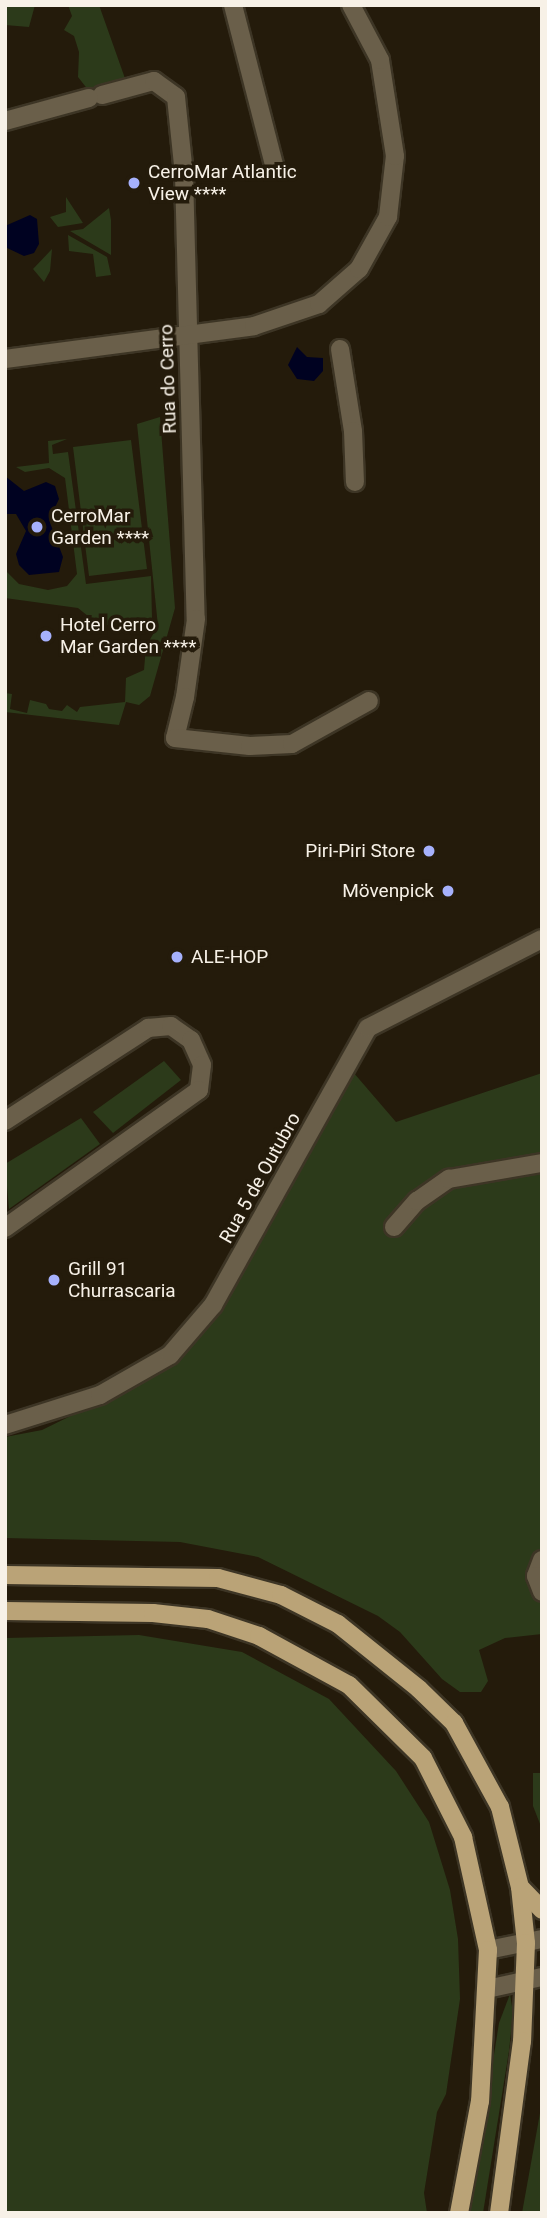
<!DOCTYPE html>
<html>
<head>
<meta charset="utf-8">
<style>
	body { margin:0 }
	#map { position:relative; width:547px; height:2218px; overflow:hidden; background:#241b0b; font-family:Roboto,sans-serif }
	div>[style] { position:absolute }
	.green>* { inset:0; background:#2c3a1a }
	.water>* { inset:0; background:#000221 }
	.roads { filter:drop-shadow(2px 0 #3d3525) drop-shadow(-2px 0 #3d3525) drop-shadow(0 2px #3d3525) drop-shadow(0 -2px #3d3525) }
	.minor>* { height:18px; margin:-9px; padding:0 9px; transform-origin:9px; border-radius:9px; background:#6a5f4a }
	.major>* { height:18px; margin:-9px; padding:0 9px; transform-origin:9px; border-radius:9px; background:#baa377 }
	.dots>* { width:19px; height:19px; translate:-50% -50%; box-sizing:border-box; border:4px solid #241b0b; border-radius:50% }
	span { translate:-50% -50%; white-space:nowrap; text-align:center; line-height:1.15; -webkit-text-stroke:7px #241b0b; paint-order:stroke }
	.poi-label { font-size:19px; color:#f7f1e7 }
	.left { translate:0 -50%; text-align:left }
	.right { translate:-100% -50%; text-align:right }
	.street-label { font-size:19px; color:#f7f1e7 }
	.frame { position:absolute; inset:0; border:7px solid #f7f1e7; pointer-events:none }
</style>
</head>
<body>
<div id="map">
	<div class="green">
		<div style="clip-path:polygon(5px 5px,35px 5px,29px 27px,5px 25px)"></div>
		<div style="clip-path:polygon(68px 5px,99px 5px,127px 84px,89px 91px,78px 77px,79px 52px,74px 36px,64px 30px,72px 16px)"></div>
		<div style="clip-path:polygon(66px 197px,83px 223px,58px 227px,50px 217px,66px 212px)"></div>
		<div style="clip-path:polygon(109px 208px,111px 220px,111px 255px,70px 231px,83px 229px)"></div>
		<div style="clip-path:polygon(68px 235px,107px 257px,111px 275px,96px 277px,93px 254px,69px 251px)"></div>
		<div style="clip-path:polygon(52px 249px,50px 271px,44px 282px,33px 269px)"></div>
		<div style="clip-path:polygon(160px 417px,175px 608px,150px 696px,139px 705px,126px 702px,119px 725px,5px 712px,5px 693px,12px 694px,10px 709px,27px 713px,30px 700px,46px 704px,49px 709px,62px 711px,67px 705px,77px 712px,80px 707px,125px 702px,126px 678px,144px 670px,146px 646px,158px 626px,137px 424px)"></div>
		<div style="clip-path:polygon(67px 439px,52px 445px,53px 454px,68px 452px,86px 584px,151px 576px,152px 618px,127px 631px,94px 621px,78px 608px,5px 598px,5px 570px,19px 584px,48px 590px,67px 586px,77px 574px,65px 478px,49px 468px,25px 472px,16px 467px,49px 463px,48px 441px)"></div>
		<div style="clip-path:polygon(131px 440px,147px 569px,89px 576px,73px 447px)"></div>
		<div style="clip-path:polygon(164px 1061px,181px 1080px,113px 1133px,93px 1112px)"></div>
		<div style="clip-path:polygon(353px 1072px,396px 1122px,542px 1073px,542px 1548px,533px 1556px,528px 1571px,530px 1586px,542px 1604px,542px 1634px,505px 1638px,479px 1650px,488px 1681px,481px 1692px,460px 1692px,442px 1679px,400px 1632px,378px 1616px,258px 1557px,180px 1542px,5px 1538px,5px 1437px,42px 1430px,160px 1372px,228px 1299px)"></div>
		<div style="clip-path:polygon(81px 1118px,100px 1144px,9px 1209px,5px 1164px)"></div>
		<div style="clip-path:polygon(139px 1635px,242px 1652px,329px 1699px,396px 1771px,429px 1822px,450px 1890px,458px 1939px,460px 1999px,446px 2094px,437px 2112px,424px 2193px,427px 2213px,5px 2213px,5px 1638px)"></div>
		<div style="clip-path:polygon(533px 1773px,542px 1773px,542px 1829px,533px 1806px)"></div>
		<div style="clip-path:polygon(510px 1994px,513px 2013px,509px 2051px,483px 2213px,469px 2213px,499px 2023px)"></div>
		<div style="clip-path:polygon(542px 2102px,542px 2213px,522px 2213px)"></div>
	</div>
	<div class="water">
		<div style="clip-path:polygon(30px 215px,37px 219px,39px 244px,34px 253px,24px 256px,5px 247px,5px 226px)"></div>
		<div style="clip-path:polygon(297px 347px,307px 357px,323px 358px,323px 371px,314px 381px,297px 379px,288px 365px)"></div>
		<div style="clip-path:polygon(5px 476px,24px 491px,46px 482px,55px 486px,59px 499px,49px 520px,63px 557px,59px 572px,29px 575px,19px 565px,16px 554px,26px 531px,16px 514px,5px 514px)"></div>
	</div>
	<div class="roads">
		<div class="minor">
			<div style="left:233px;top:5px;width:165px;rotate:75.6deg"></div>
			<div style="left:102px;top:95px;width:54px;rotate:-15.1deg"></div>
			<div style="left:154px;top:81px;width:27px;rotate:36deg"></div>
			<div style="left:176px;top:97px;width:77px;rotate:84.1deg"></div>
			<div style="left:184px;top:174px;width:445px;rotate:88.5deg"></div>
			<div style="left:196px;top:619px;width:79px;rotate:98deg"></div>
			<div style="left:185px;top:697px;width:42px;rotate:103.7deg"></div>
			<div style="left:175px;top:738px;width:75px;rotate:6.1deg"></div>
			<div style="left:250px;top:746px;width:42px;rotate:-2.7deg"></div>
			<div style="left:292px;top:744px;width:88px;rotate:-29.2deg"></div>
			<div style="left:5px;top:121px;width:87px;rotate:-15.3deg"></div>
			<div style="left:340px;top:349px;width:83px;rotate:81deg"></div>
			<div style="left:353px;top:431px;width:51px;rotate:87.8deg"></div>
			<div style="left:5px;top:359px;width:251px;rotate:-7.5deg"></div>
			<div style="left:254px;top:326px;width:69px;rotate:-18.7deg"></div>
			<div style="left:319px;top:304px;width:53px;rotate:-41.2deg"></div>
			<div style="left:359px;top:269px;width:60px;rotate:-60.9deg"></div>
			<div style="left:388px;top:217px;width:61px;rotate:-83.5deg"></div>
			<div style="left:395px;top:156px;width:97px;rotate:-98.9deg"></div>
			<div style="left:380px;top:60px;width:62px;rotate:-117.8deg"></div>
			<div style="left:5px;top:1121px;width:171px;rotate:-33deg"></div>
			<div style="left:148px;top:1028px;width:23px;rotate:-5deg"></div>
			<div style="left:171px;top:1026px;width:24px;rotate:35deg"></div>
			<div style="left:191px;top:1040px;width:27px;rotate:66deg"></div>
			<div style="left:202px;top:1065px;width:25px;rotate:97deg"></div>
			<div style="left:199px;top:1090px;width:238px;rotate:144.6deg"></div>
			<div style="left:394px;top:1227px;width:35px;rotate:-49deg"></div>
			<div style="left:417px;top:1201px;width:39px;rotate:-35deg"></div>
			<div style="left:449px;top:1179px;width:94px;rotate:-9.8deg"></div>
			<div style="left:5px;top:1425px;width:100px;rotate:-17.5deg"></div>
			<div style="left:100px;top:1395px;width:81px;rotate:-29.7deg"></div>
			<div style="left:170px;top:1355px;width:66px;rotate:-49.3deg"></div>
			<div style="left:213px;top:1305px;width:317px;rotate:-60.8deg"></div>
			<div style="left:368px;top:1028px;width:195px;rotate:-27.1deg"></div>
			<div style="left:542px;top:1560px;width:17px;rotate:111deg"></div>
			<div style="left:536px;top:1576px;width:17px;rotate:69deg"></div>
			<div style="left:488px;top:1950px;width:55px;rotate:-11.5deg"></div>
			<div style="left:487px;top:1989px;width:56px;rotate:-12.3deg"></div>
		</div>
		<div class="major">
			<div style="left:5px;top:1575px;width:213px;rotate:0.8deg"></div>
			<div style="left:218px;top:1578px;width:65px;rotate:15.1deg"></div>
			<div style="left:281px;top:1595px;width:64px;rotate:27deg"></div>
			<div style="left:338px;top:1624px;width:104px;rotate:38.7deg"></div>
			<div style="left:419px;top:1689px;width:49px;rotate:44.2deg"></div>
			<div style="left:454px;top:1723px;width:96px;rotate:61.3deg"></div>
			<div style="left:500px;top:1807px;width:82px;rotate:76deg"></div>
			<div style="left:520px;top:1887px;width:56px;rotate:83.9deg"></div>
			<div style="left:526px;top:1943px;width:98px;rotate:92.3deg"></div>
			<div style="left:522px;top:2041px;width:174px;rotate:97.6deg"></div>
			<div style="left:5px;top:1611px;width:148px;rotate:0.8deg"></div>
			<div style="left:153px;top:1613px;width:55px;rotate:6.2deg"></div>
			<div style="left:208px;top:1619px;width:54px;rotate:18.4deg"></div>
			<div style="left:259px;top:1636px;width:102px;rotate:28.6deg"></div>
			<div style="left:349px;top:1685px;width:104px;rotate:44.6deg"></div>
			<div style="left:423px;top:1758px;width:89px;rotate:63.1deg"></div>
			<div style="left:463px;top:1837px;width:116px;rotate:77.5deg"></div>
			<div style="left:488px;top:1950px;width:151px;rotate:93deg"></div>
			<div style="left:480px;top:2101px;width:114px;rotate:100.6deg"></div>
			<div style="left:520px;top:1887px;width:32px;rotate:46deg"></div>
		</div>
	</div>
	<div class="dots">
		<div style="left:134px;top:183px;background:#a6b1fc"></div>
		<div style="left:37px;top:527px;background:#a6b1fc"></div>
		<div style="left:46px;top:636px;background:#a6b1fc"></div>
		<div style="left:429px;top:851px;background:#a6b1fc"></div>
		<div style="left:448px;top:891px;background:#a6b1fc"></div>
		<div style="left:177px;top:957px;background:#a6b1fc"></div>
		<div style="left:54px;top:1280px;background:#a6b1fc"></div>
	</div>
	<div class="poi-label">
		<span class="left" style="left:148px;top:183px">CerroMar Atlantic<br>View ****</span>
		<span class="left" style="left:51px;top:527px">CerroMar<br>Garden ****</span>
		<span class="left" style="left:60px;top:636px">Hotel Cerro<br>Mar Garden ****</span>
		<span class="right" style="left:415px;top:851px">Piri-Piri Store</span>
		<span class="right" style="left:434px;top:891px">Mövenpick</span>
		<span class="left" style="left:191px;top:957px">ALE-HOP</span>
		<span class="left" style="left:68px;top:1280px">Grill 91<br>Churrascaria</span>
	</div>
	<div class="street-label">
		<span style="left:168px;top:379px;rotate:-92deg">Rua do Cerro</span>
		<span style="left:260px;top:1178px;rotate:-61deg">Rua 5 de Outubro</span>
	</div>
	<div class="frame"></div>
</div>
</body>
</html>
